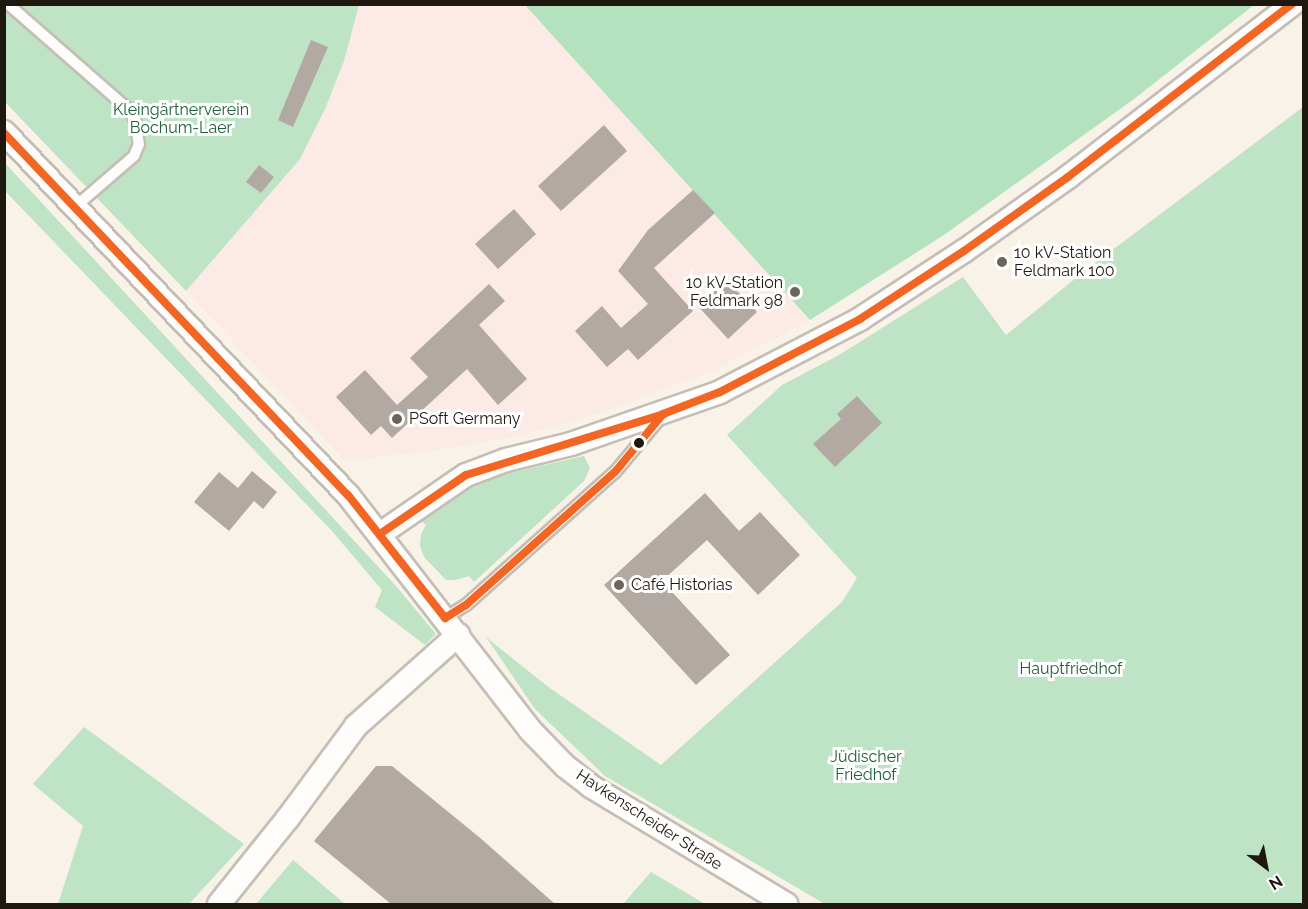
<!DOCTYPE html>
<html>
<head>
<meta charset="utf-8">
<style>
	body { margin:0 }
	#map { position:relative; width:1308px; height:909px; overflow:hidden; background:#f9f2e8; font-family:Raleway,sans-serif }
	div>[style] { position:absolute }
	.commercial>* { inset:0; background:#fceae6 }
	.green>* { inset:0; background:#bee3c5 }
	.forest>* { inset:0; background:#b4e2bf }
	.building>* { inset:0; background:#b2a9a3 }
	.roads { filter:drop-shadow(2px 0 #c5beb5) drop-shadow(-2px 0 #c5beb5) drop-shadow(0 2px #c5beb5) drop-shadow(0 -2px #c5beb5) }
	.lane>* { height:10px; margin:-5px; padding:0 5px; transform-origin:5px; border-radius:5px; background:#fefdfc }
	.street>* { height:22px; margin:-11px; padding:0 11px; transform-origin:11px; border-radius:11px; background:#fefdfc }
	.bus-1>* { height:8px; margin:-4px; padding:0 4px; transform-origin:4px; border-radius:4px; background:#f26522 }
	.dots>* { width:16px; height:16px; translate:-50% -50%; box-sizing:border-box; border:3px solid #fff; border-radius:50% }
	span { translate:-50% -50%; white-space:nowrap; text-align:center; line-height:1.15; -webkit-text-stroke:6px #fff; paint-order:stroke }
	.park-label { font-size:16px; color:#1e5e3b }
	.poi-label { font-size:16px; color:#1f180e }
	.left { translate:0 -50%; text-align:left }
	.right { translate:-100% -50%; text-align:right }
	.street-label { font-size:16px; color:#1f180e }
	.frame { position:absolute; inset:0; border:6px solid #1f180e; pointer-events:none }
	.north { position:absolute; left:1236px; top:837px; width:60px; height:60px; -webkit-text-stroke:4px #fff; paint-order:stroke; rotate:148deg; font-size:16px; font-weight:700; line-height:24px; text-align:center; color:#1f180e }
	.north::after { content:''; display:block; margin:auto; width:21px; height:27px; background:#1f180e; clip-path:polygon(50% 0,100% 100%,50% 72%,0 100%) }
</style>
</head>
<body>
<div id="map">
	<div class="commercial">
		<div style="clip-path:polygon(525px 4px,810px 320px,714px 370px,603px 412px,522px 435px,451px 448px,345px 461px,186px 291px,300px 159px,344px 61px,359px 5px)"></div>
	</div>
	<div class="green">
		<div style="clip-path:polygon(5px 5px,359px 5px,344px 61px,325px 109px,300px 159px,186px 291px,5px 102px)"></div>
		<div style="clip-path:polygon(1303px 107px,1303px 904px,825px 904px,605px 776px,535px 709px,486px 637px,547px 686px,661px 765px,842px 602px,857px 578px,727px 435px,782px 385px,839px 355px,963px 277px,1006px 335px,1087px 269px)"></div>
		<div style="clip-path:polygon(5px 163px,396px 586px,436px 634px,425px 645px,375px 607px,382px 590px,331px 530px,5px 191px)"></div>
		<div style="clip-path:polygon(584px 456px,590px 468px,584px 481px,474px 582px,469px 576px,455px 580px,446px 580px,424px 557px,420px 546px,421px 534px,426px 525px,420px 520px,442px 504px,475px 485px,509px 473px)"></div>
		<div style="clip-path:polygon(84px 727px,244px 844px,189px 904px,58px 904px,83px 826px,33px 784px)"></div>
		<div style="clip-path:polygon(293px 860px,345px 904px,256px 904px)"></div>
		<div style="clip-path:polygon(651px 872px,705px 904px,623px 904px)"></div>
	</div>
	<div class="forest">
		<div style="clip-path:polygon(525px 5px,1254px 5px,1134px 99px,944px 235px,810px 320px)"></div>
	</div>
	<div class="building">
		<div style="clip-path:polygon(311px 40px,328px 47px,293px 127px,278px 120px)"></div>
		<div style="clip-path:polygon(604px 125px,627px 151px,561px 211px,538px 186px)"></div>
		<div style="clip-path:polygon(259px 165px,274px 177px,261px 193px,246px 182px)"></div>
		<div style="clip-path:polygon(693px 190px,715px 213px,654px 268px,693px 311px,638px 360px,628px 349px,607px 367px,575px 331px,602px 306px,621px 328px,648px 304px,618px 271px,648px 230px)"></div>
		<div style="clip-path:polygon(514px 209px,536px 234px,498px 269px,475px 244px)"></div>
		<div style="clip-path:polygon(726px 279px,757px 312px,728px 339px,697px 305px)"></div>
		<div style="clip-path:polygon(489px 284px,505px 301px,479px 325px,527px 379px,498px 405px,467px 369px,392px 438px,381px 426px,371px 435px,336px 397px,365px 370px,397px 405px,428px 377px,410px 358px)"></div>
		<div style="clip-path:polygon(857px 396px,882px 423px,835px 467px,813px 444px,841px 419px,837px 414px)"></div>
		<div style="clip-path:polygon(252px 471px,277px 492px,263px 509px,254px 501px,229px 531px,194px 502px,219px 472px,238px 488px)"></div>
		<div style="clip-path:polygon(705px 493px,739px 531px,760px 512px,800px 555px,758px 595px,707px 540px,662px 581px,730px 655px,696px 685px,604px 585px)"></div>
		<div style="clip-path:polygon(376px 766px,392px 766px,479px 837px,555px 904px,391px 904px,314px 841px)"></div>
	</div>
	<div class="roads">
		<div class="lane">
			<div style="left:8px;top:4px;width:161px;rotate:41.2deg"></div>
			<div style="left:129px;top:110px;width:12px;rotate:59deg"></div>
			<div style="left:135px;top:120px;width:24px;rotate:81deg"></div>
			<div style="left:139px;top:144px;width:13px;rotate:113deg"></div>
			<div style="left:134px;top:156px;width:77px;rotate:139.2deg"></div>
			<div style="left:445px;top:618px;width:25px;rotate:-32deg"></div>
			<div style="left:466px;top:605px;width:200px;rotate:-41.8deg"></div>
			<div style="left:615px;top:472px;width:72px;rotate:-50.1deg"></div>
		</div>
		<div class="street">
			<div style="left:4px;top:132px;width:500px;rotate:46.54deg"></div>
			<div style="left:348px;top:495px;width:297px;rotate:52.2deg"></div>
			<div style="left:530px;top:730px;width:50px;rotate:45.8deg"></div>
			<div style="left:565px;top:766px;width:34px;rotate:38deg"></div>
			<div style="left:592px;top:787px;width:227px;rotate:31.1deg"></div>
			<div style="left:380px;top:534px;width:104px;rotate:-34.5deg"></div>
			<div style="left:466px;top:475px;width:43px;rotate:-20.6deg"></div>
			<div style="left:506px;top:460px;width:67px;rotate:-13.8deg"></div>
			<div style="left:571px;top:444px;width:158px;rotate:-19.2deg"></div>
			<div style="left:720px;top:392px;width:158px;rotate:-27.5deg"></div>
			<div style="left:860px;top:319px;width:124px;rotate:-33.2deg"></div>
			<div style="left:964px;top:251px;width:128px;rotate:-35.4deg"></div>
			<div style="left:1068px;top:177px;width:284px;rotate:-37.6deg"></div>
			<div style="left:219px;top:904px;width:110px;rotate:-51.3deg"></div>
			<div style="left:288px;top:818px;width:114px;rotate:-53.5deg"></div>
			<div style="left:356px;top:726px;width:137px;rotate:-41.7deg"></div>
		</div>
	</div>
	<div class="bus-1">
		<div style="left:4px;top:133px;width:499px;rotate:46.5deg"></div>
		<div style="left:348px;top:495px;width:157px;rotate:51.7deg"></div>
		<div style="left:445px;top:618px;width:25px;rotate:-32deg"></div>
		<div style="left:466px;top:605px;width:200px;rotate:-41.8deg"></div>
		<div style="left:615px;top:472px;width:75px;rotate:-50.4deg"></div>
		<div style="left:663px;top:414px;width:61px;rotate:-21.1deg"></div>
		<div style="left:720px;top:392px;width:158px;rotate:-27.5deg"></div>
		<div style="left:860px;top:319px;width:124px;rotate:-33.2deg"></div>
		<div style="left:964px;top:251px;width:128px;rotate:-35.4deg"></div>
		<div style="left:1068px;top:177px;width:283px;rotate:-37.7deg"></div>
		<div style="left:380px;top:534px;width:104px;rotate:-34.5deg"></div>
		<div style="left:466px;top:475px;width:207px;rotate:-17.1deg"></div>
	</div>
	<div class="dots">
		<div style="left:1002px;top:262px;background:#6b645a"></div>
		<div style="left:795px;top:292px;background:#6b645a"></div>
		<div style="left:397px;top:419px;background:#6b645a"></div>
		<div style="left:639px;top:443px;background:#1f180e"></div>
		<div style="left:619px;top:585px;background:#6b645a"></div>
	</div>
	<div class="park-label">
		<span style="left:181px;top:119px">Kleingärtnerverein<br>Bochum-Laer</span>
		<span style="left:1071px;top:669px">Hauptfriedhof</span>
		<span style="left:866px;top:766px">Jüdischer<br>Friedhof</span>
	</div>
	<div class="poi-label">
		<span class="left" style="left:1014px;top:262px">10 kV-Station<br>Feldmark 100</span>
		<span class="right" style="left:783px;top:292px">10 kV-Station<br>Feldmark 98</span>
		<span class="left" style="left:409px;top:419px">PSoft Germany</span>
		<span class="left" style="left:631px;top:585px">Café Historias</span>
	</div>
	<div class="street-label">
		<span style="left:649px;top:820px;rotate:33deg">Havkenscheider Straße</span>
	</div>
	<div class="frame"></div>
	<div class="north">N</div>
</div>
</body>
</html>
